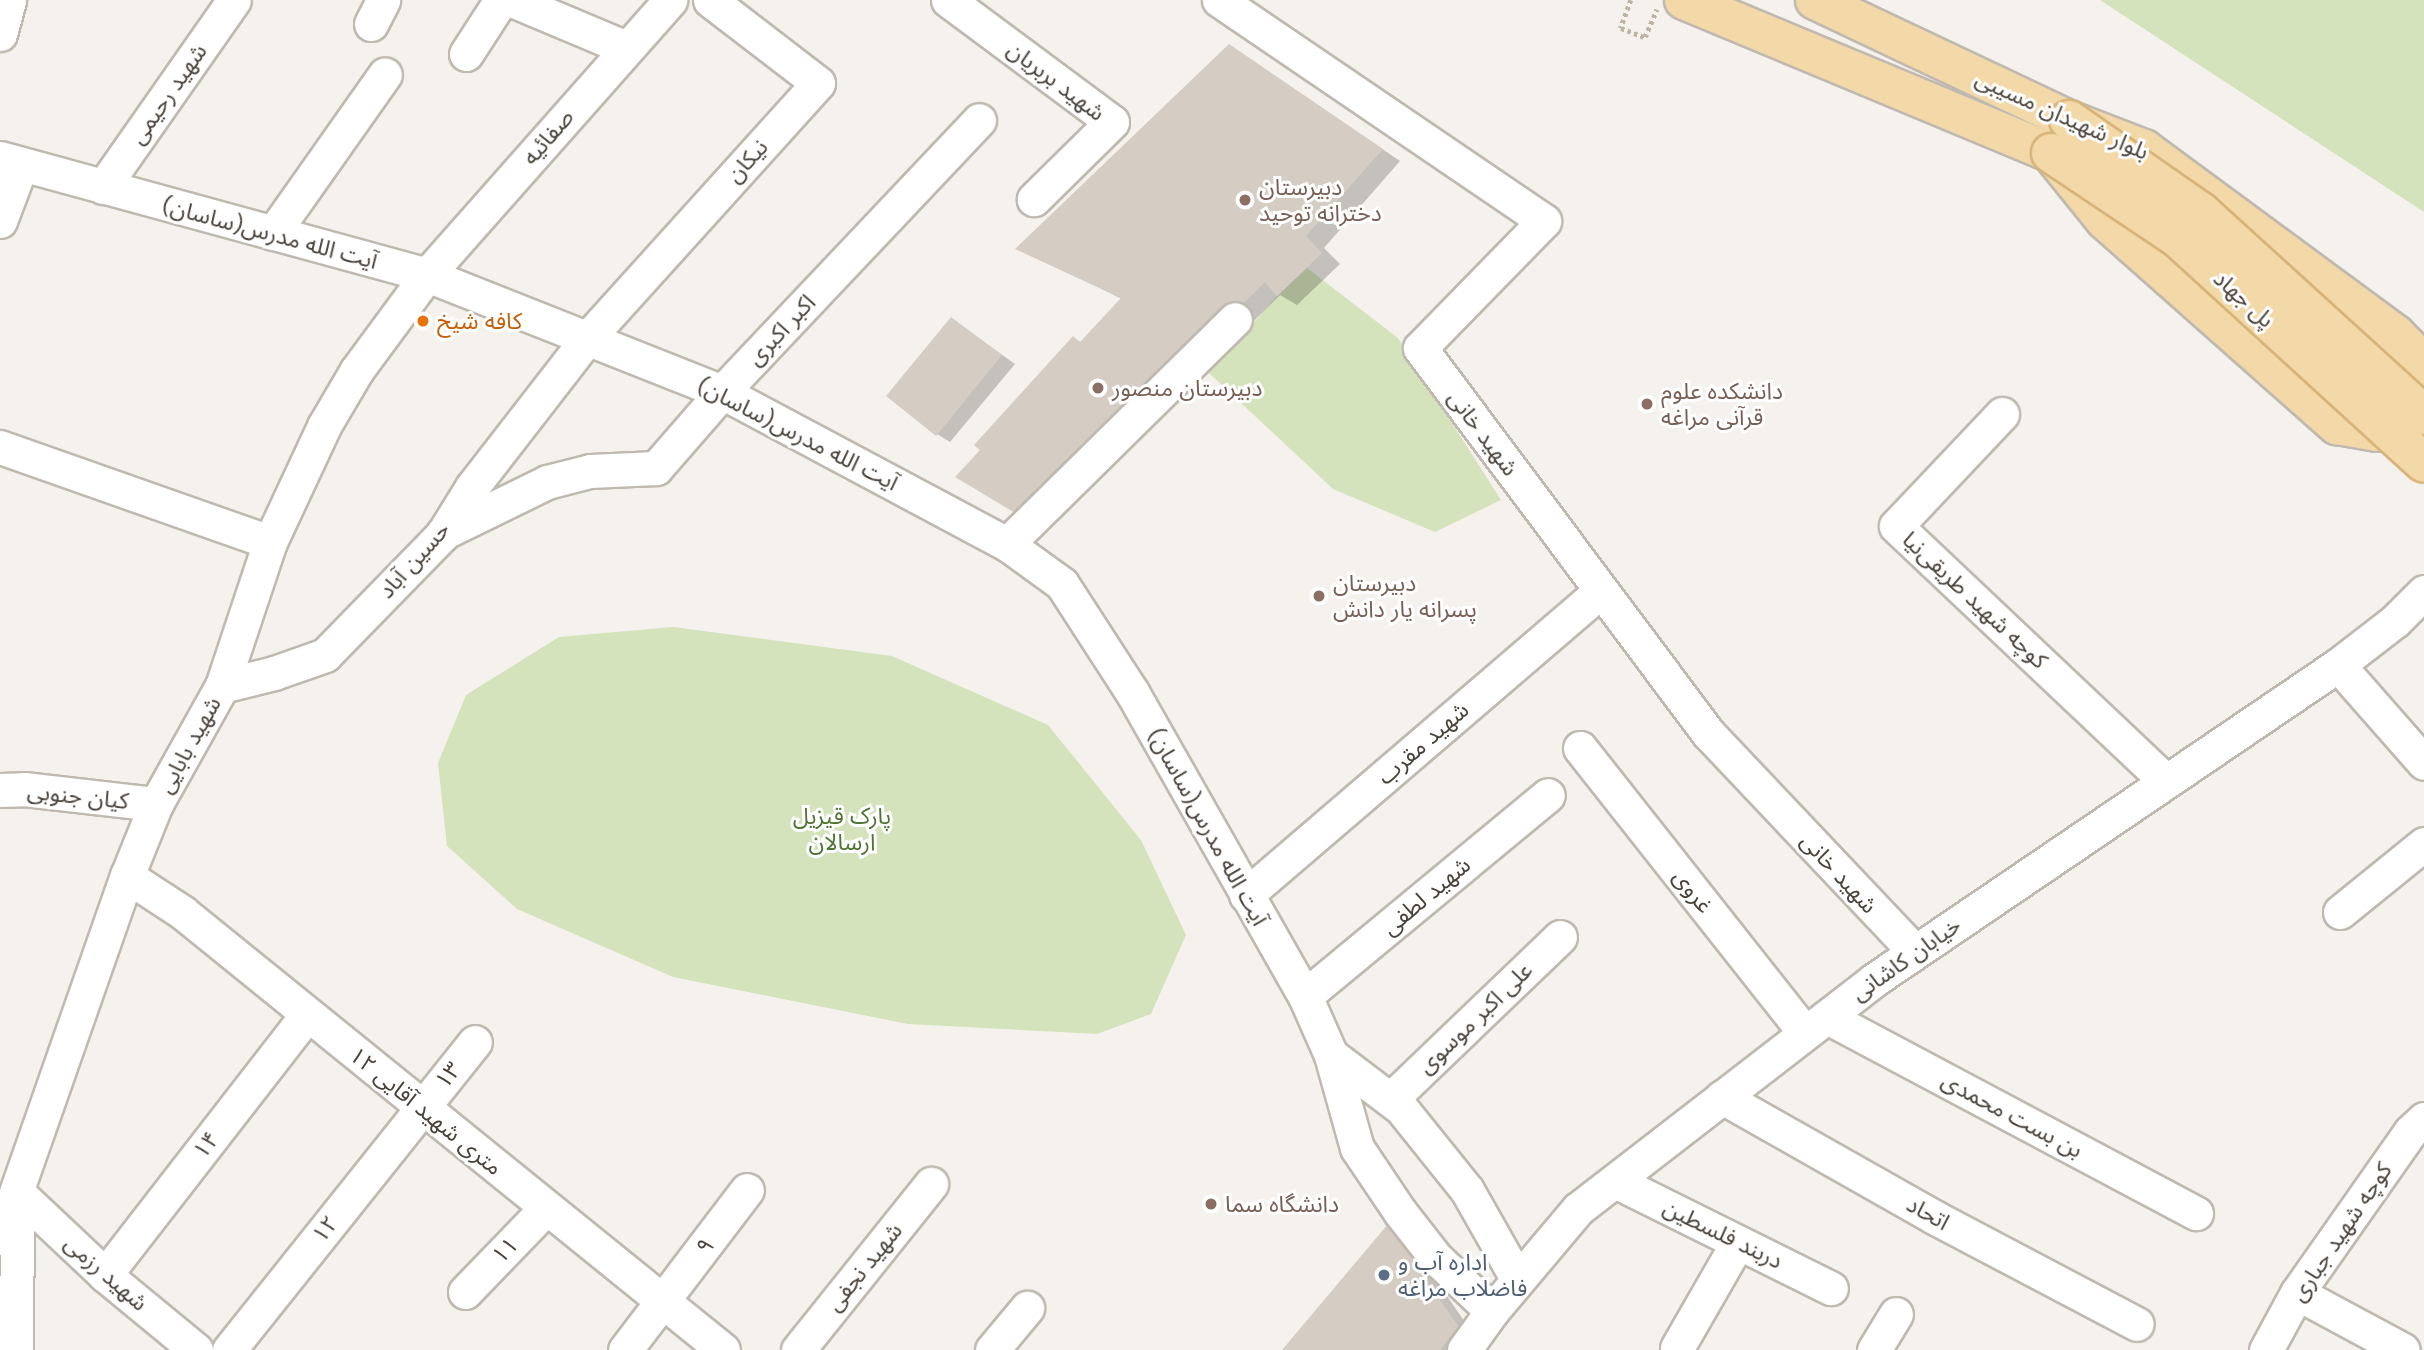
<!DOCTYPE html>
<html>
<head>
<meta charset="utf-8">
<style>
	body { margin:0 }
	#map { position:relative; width:2424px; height:1350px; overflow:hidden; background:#f5f2ed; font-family:"DM Sans","Noto Sans Arabic",sans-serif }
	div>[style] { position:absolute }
	.green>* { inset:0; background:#d4e3bb }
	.shadow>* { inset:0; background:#0003 }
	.building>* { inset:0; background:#d5cdc4 }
	.path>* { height:4.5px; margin-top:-2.25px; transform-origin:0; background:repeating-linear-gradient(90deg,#bfb4a3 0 3.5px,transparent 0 7px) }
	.roads { filter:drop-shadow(2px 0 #bfb9b0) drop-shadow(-2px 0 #bfb9b0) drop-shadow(0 2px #bfb9b0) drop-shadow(0 -2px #bfb9b0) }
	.minor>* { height:33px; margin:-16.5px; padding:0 16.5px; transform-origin:16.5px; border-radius:16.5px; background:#fff }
	.major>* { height:38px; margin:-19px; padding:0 19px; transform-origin:19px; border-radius:19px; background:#f3d8a8 }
	.bridges { filter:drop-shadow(2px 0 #d7b479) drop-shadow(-2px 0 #d7b479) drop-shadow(0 2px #d7b479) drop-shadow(0 -2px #d7b479) }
	.major-bridge>* { height:38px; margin:-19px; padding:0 19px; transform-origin:19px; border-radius:19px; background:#f3d8a8 }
	.dots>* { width:19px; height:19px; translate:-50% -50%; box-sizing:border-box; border:4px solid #fff; border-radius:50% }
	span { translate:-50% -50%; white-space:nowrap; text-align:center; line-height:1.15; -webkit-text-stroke:6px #fff; paint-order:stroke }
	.street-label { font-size:23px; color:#49423b }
	.education-label { font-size:23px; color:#785e54 }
	.left { translate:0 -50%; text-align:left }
	.food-label { font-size:23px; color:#c56008 }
	.park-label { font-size:23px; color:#517434 }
	.service-label { font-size:23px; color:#4e5e75 }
</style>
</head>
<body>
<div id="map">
	<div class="green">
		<div style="clip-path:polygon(2100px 0,2424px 0,2424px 212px)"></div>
		<div style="clip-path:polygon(1307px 268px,1398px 338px,1501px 500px,1435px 532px,1333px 489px,1209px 373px,1277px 296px)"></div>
		<div style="clip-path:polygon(673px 627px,892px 656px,1048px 725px,1141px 840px,1186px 935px,1151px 1014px,1097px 1034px,908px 1024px,673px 977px,517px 909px,447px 846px,438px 763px,466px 695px,559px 637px)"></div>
	</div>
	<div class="shadow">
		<div style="clip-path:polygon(1230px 46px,1400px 161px,1324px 248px,1340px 264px,1297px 305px,1280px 295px,1045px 528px,1074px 338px,1082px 343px,1122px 299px,1017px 248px)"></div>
		<div style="clip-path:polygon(952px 319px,1015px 364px,950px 442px,937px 434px)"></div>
		<div style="clip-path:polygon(1389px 1226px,1407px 1237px,1475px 1337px,1466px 1350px,1284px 1350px)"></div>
	</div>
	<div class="building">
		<div style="clip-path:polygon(1229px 44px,1383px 149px,1306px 236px,1322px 253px,1277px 296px,1265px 282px,1025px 519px,955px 477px,980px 450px,974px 445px,1073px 336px,1080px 342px,1121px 298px,1015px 249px)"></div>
		<div style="clip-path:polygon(951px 317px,1002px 355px,936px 436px,886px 396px)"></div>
		<div style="clip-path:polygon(1388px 1224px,1458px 1326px,1440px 1350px,1282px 1350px)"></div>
	</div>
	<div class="path">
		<div style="left:1631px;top:0;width:30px;rotate:110deg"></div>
		<div style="left:1621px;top:28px;width:26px;rotate:21deg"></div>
		<div style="left:1645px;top:37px;width:30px;rotate:-67deg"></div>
	</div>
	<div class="roads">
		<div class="minor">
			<div style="left:512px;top:0;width:124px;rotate:22.8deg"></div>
			<div style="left:948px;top:0;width:204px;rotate:36.6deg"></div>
			<div style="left:1112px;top:122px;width:110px;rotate:135.4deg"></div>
			<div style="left:1219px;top:0;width:393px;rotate:34.2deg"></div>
			<div style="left:1544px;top:221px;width:177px;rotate:134.3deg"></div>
			<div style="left:1420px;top:348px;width:481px;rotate:53.2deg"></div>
			<div style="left:1708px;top:733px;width:301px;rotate:46.6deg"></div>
			<div style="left:371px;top:24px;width:27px;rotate:-63deg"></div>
			<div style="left:0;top:34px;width:35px;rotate:-75deg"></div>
			<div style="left:466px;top:54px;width:64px;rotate:-57.1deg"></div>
			<div style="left:0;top:158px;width:443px;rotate:15.3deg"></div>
			<div style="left:427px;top:275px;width:317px;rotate:21.6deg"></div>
			<div style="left:722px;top:392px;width:323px;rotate:28.1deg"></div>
			<div style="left:1007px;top:544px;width:68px;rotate:36deg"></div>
			<div style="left:1062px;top:584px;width:129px;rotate:57.1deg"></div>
			<div style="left:1132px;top:692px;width:350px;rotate:60.4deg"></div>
			<div style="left:1305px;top:996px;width:64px;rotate:66.2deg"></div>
			<div style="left:1331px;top:1055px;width:97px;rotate:74.4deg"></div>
			<div style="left:1357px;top:1148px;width:77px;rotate:56.1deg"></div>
			<div style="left:1400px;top:1212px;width:58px;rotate:52deg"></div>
			<div style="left:1436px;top:1258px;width:77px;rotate:43.4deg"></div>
			<div style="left:103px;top:187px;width:228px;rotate:-55deg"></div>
			<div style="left:0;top:221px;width:60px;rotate:-69.4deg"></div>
			<div style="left:273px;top:233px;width:194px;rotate:-54.8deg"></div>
			<div style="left:2002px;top:414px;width:154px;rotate:133.4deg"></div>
			<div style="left:1896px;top:526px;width:370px;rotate:43.4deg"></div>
			<div style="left:0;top:447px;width:286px;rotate:19.4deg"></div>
			<div style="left:443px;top:533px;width:116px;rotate:-26.1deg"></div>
			<div style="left:547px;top:482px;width:44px;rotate:-14.3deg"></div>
			<div style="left:590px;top:471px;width:66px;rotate:-2.6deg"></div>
			<div style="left:656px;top:468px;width:101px;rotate:-49deg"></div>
			<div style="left:722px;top:392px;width:374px;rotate:-46.6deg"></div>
			<div style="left:1007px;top:544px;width:320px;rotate:-44.6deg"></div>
			<div style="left:2338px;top:665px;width:130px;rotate:48.7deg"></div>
			<div style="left:222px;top:686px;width:54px;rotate:-14deg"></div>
			<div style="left:274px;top:673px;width:54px;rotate:-19.4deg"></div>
			<div style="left:325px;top:655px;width:169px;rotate:-45.7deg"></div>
			<div style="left:443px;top:534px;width:55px;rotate:-58.3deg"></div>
			<div style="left:472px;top:487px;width:186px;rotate:-52.2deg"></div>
			<div style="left:586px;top:340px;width:346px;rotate:-47.9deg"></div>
			<div style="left:818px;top:83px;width:136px;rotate:-142.5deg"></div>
			<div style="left:1580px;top:748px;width:363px;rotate:51.7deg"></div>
			<div style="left:0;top:790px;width:24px;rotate:-2deg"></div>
			<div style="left:24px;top:789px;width:133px;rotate:6.5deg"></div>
			<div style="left:127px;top:876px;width:66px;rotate:33.2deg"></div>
			<div style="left:182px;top:912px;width:696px;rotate:38.99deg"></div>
			<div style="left:1246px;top:895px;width:467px;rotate:-40.6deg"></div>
			<div style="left:2340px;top:912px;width:108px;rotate:-39deg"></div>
			<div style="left:1305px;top:996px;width:315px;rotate:-39.6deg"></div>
			<div style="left:1827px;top:1017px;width:418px;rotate:28deg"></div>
			<div style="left:1331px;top:1055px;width:88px;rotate:37.1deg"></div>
			<div style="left:1401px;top:1108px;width:105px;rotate:51.2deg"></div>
			<div style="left:1467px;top:1190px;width:103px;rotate:60.5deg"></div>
			<div style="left:1722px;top:1097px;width:244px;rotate:29.5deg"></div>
			<div style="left:1934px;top:1217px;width:229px;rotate:27.8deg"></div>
			<div style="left:1391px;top:1099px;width:234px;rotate:-43.8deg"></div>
			<div style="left:1615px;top:1181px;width:241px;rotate:26.4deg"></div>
			<div style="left:18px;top:1193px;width:120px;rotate:43.3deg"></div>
			<div style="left:105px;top:1275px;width:118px;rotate:39.5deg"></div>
			<div style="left:0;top:1238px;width:384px;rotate:-70.7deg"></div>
			<div style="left:127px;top:876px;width:78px;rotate:-68.1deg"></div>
			<div style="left:156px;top:804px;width:135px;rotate:-60.8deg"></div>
			<div style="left:222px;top:686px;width:152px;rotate:-71.6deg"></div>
			<div style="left:270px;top:542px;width:128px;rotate:-65deg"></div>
			<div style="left:324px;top:426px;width:65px;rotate:-59.5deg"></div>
			<div style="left:357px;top:370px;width:118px;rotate:-53.6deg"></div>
			<div style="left:427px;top:275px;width:367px;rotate:-48.5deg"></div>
			<div style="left:105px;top:1275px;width:329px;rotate:-52.2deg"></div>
			<div style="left:465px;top:1292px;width:117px;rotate:-46deg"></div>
			<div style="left:2297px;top:1293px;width:120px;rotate:28.3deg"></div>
			<div style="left:1677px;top:1348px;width:122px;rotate:-60.1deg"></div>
			<div style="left:16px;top:1350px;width:141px;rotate:-89.6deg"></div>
			<div style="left:229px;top:1350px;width:394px;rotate:-51.4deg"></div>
			<div style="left:625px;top:1350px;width:201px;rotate:-52.7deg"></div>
			<div style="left:798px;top:1350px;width:213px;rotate:-51.3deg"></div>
			<div style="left:992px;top:1350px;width:55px;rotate:-50.2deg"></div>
			<div style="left:1464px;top:1350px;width:48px;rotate:-54.3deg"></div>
			<div style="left:1492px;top:1311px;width:133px;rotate:-49.9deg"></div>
			<div style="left:1578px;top:1209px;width:374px;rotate:-37.7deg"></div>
			<div style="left:1874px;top:980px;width:561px;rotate:-34.17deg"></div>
			<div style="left:2338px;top:665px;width:72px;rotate:-37.7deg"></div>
			<div style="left:2395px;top:621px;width:41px;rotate:-45deg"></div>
			<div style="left:1874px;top:1350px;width:42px;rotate:-58.6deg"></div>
			<div style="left:2266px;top:1350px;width:65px;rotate:-61.5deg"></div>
			<div style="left:2297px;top:1293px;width:197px;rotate:-54.9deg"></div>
			<div style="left:2410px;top:1132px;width:19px;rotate:-43deg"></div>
		</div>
		<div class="major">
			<div style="left:1684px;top:0;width:398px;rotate:22.6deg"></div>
			<div style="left:2051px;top:153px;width:86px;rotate:51.1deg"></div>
			<div style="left:2105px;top:220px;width:310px;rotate:41.5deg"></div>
			<div style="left:2337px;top:425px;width:41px;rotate:9.9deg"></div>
			<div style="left:2377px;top:432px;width:41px;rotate:-34.1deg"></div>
			<div style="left:2411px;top:409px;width:42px;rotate:-80.3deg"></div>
			<div style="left:2418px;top:368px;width:41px;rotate:-124.1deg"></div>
			<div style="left:1815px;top:0;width:281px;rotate:25.3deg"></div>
			<div style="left:2069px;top:120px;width:80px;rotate:21.1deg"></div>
			<div style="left:2144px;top:149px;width:312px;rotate:36.4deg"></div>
			<div style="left:2395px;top:334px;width:24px;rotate:45deg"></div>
		</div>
	</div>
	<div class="bridges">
		<div class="major-bridge">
			<div style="left:2069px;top:120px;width:161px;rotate:34.9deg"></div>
			<div style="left:2201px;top:212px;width:302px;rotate:42.3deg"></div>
			<div style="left:2051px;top:153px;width:153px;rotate:33.8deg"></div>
			<div style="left:2178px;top:238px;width:333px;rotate:42.4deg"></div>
		</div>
	</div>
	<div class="dots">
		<div style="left:1245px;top:200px;background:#8d6e63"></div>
		<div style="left:423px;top:321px;background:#e8710a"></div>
		<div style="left:1098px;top:388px;background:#8d6e63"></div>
		<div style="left:1647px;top:404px;background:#8d6e63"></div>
		<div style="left:1319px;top:596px;background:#8d6e63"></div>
		<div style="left:1211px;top:1204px;background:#8d6e63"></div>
		<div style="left:1384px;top:1275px;background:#5c6f8a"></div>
	</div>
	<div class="street-label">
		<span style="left:1056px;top:81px;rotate:37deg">شهید بربریان</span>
		<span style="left:168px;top:94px;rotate:-55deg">شهید رحیمی</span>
		<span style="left:2062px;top:115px;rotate:24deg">بلوار شهیدان مسیبی</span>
		<span style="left:548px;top:137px;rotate:-49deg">صفائیه</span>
		<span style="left:747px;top:161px;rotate:-48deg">نیکان</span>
		<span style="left:270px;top:233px;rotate:15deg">آیت الله مدرس(ساسان)</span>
		<span style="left:2244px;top:299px;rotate:42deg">پل جهاد</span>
		<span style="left:781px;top:330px;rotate:-47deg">اکبر اکبری</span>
		<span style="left:1483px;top:433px;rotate:53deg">شهید خانی</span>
		<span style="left:798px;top:434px;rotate:27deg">آیت الله مدرس(ساسان)</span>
		<span style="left:414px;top:560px;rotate:-48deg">حسین آباد</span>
		<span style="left:1975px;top:600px;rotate:43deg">کوچه شهید طریقی‌نیا</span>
		<span style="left:1423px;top:743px;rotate:-41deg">شهید مقرب</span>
		<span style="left:189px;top:745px;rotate:-61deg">شهید بابایی</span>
		<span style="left:78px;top:796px;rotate:6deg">کیان جنوبی</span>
		<span style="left:1208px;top:827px;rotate:61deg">آیت الله مدرس(ساسان)</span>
		<span style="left:1839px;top:873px;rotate:47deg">شهید خانی</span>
		<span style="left:1693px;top:891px;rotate:52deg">غروی</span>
		<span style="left:1426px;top:896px;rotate:-40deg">شهید لطفی</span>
		<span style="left:1906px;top:959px;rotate:-35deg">خیابان کاشانی</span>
		<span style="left:1475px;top:1018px;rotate:-44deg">علی اکبر موسوی</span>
		<span style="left:448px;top:1075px;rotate:-51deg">۱۳</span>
		<span style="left:426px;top:1111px;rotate:39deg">۱۲ متری شهید آقایی</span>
		<span style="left:2012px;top:1115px;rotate:28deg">بن بست محمدی</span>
		<span style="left:206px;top:1145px;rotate:-52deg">۱۴</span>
		<span style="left:1928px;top:1213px;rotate:29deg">اتحاد</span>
		<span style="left:325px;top:1229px;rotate:-52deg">۱۲</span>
		<span style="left:2341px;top:1232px;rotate:-56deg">کوچه شهید جباری</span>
		<span style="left:1723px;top:1234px;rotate:26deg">دربند فلسطین</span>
		<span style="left:705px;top:1246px;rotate:-53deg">۹</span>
		<span style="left:505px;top:1250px;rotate:-46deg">۱۱</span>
		<span style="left:864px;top:1267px;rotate:-51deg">شهید نجفی</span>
		<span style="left:106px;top:1273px;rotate:41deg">شهید رزمی</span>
	</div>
	<div class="education-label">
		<span class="left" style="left:1259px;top:200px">دبیرستان<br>دخترانه توحید</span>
		<span class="left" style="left:1112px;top:388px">دبیرستان منصور</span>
		<span class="left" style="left:1661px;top:404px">دانشکده علوم<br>قرآنی مراغه</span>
		<span class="left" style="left:1333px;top:596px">دبیرستان<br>پسرانه یار دانش</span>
		<span class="left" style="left:1225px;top:1204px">دانشگاه سما</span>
	</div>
	<div class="food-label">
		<span class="left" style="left:437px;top:321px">کافه شیخ</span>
	</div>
	<div class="park-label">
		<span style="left:842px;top:829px">پارک قیزیل<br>ارسالان</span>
	</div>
	<div class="service-label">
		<span class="left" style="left:1398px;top:1275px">اداره آب و<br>فاضلاب مراغه</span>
	</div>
</div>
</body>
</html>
